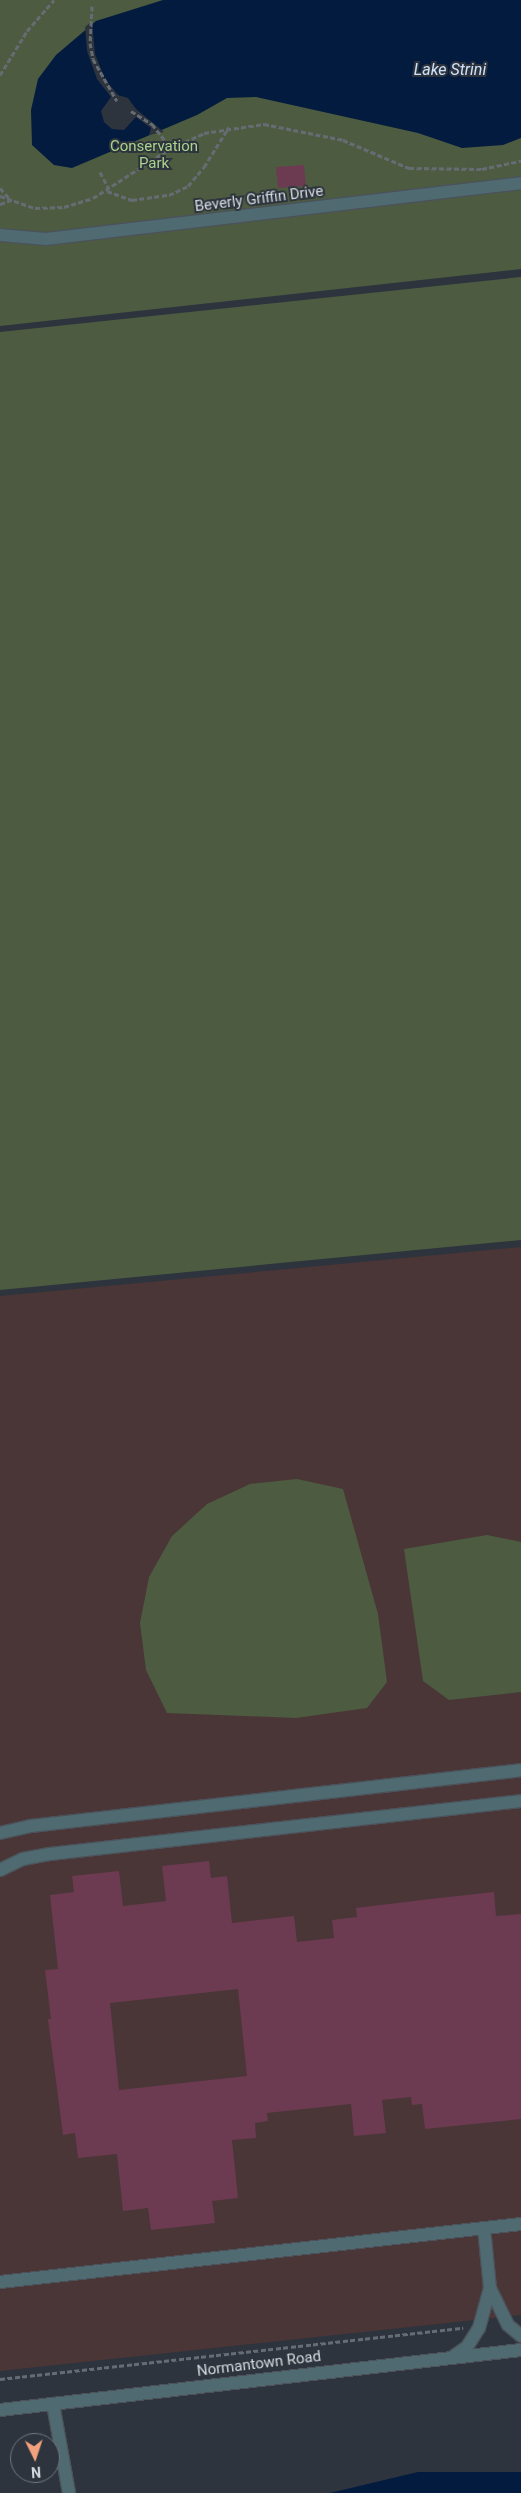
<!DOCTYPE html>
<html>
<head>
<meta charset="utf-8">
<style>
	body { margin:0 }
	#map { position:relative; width:521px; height:2493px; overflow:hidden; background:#2d343d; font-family:Roboto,sans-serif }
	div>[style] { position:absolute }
	.education>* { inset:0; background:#4a3537 }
	.green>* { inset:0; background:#4d5c40 }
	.water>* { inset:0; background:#021b3e }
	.pier>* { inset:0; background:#2d343d }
	.building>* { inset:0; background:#6c3b51 }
	.path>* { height:3px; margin-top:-1.5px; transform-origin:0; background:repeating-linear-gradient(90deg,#666c74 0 5px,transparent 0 7.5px) }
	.roads { filter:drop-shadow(1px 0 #4b525a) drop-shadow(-1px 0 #4b525a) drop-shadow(0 1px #4b525a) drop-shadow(0 -1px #4b525a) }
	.minor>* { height:12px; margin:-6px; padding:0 6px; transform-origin:6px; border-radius:6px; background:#4f6a70 }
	span { translate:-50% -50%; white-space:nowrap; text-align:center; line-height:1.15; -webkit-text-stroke:4px #2d343d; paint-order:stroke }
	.park-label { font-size:15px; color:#acd38b }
	.street-label { font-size:15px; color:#d6dae0 }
	.water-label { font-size:16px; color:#cfe2fc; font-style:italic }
	.north { position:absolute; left:10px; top:2433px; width:50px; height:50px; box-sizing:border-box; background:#2d343d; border:1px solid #71767e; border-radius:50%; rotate:176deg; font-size:14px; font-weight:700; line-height:20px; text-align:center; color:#d6dae0 }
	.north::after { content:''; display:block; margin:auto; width:18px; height:22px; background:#f2a17e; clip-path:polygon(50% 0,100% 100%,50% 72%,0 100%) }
</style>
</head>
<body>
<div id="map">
	<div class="education">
		<div style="clip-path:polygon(521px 1247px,521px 2315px,0 2371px,0 1296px)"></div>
	</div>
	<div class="green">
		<div style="clip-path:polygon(0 0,521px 0,521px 269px,0 326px)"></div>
		<div style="clip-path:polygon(521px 277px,521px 1240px,0 1290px,0 332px)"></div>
		<div style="clip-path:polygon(297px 1479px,343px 1489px,378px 1614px,387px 1682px,367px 1708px,296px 1718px,167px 1713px,146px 1670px,140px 1623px,149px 1577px,172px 1536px,207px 1504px,250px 1484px)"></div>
		<div style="clip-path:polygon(487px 1535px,521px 1542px,521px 1692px,449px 1700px,423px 1681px,404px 1549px)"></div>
	</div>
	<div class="water">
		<div style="clip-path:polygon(163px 0,521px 0,521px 138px,503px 145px,462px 148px,418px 133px,256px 97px,227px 98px,197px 115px,72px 168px,54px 165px,32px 145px,31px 110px,38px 79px,56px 55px,96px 21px)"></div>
		<div style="clip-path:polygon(418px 2472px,521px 2472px,521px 2493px,330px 2493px)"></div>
	</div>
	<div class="pier">
		<div style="clip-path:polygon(92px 21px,95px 54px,105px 79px,118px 95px,128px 98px,136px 109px,164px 132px,149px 135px,151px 128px,136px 117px,124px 130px,112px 129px,104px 122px,101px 111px,111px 97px,97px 79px,87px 51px,85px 27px)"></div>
	</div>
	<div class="building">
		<div style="clip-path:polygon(304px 165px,306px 186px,278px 188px,276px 167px)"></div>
		<div style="clip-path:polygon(evenodd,209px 1861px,211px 1878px,227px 1876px,232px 1923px,294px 1916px,297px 1942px,334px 1938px,332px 1920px,357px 1917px,356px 1908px,430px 1899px,494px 1892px,496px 1916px,521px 1914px,521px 2119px,425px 2129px,422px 2104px,412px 2105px,411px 2097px,382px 2100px,386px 2133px,354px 2136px,351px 2104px,267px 2113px,268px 2121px,255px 2123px,256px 2138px,232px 2140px,238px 2198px,212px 2201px,215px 2223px,151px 2230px,148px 2208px,123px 2211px,117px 2154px,78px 2158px,75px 2133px,63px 2135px,48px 2019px,51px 2019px,45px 1970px,58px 1969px,50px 1895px,74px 1892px,72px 1876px,119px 1871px,123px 1906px,166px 1901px,162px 1866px,209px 1861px,238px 1989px,247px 2076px,119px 2090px,110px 2003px,238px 1989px)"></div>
	</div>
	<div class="path">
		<div style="left:92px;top:6px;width:37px;rotate:93deg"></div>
		<div style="left:90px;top:43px;width:16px;rotate:79deg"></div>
		<div style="left:93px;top:59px;width:48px;rotate:60.3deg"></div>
		<div style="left:0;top:75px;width:52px;rotate:-58.5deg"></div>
		<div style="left:27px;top:31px;width:41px;rotate:-48.9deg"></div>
		<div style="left:131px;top:111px;width:25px;rotate:32deg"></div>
		<div style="left:152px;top:124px;width:31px;rotate:52deg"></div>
		<div style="left:100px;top:172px;width:19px;rotate:62deg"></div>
		<div style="left:0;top:188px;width:15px;rotate:48deg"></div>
		<div style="left:107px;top:191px;width:27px;rotate:20deg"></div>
		<div style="left:132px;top:200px;width:37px;rotate:-8deg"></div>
		<div style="left:169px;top:195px;width:21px;rotate:-25deg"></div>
		<div style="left:188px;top:186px;width:25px;rotate:-50deg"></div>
		<div style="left:204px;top:167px;width:47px;rotate:-58deg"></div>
		<div style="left:0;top:196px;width:37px;rotate:19deg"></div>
		<div style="left:35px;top:208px;width:29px;rotate:-2deg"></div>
		<div style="left:64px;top:207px;width:30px;rotate:-17deg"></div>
		<div style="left:93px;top:198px;width:93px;rotate:-32.7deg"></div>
		<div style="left:171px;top:148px;width:36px;rotate:-24deg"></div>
		<div style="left:204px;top:133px;width:61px;rotate:-8.5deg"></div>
		<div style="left:264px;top:124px;width:81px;rotate:11.4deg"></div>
		<div style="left:343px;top:140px;width:72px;rotate:23deg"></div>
		<div style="left:409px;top:168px;width:73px;rotate:0.8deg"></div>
		<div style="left:482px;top:169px;width:40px;rotate:-12deg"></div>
		<div style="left:0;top:204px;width:12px;rotate:-20deg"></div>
		<div style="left:0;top:2379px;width:466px;rotate:-6.3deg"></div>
	</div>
	<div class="roads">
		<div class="minor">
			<div style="left:0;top:235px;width:46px;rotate:5deg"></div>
			<div style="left:46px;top:239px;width:478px;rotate:-6.7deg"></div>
			<div style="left:0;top:1833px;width:32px;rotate:-13deg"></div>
			<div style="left:31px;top:1826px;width:493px;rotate:-6.5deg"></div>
			<div style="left:0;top:1870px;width:25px;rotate:-26deg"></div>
			<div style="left:23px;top:1859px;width:26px;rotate:-11deg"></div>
			<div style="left:49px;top:1854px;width:475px;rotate:-6.4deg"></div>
			<div style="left:484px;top:2228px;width:60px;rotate:84.3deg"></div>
			<div style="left:490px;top:2288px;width:41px;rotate:64.1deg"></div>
			<div style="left:508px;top:2325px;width:17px;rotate:40deg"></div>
			<div style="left:0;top:2282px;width:524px;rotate:-6.35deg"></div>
			<div style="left:454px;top:2356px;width:16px;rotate:-35deg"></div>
			<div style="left:467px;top:2347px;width:22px;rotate:-58deg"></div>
			<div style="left:479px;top:2328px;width:41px;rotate:-74.6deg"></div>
			<div style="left:53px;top:2404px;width:90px;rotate:79.8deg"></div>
			<div style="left:0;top:2410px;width:524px;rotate:-6.57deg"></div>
		</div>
	</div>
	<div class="park-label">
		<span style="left:154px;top:155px">Conservation<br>Park</span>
	</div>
	<div class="street-label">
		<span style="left:259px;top:199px;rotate:-7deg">Beverly Griffin Drive</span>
		<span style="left:259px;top:2364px;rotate:-7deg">Normantown Road</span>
	</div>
	<div class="water-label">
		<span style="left:450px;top:70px">Lake Strini</span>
	</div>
	<div class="north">N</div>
</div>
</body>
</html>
